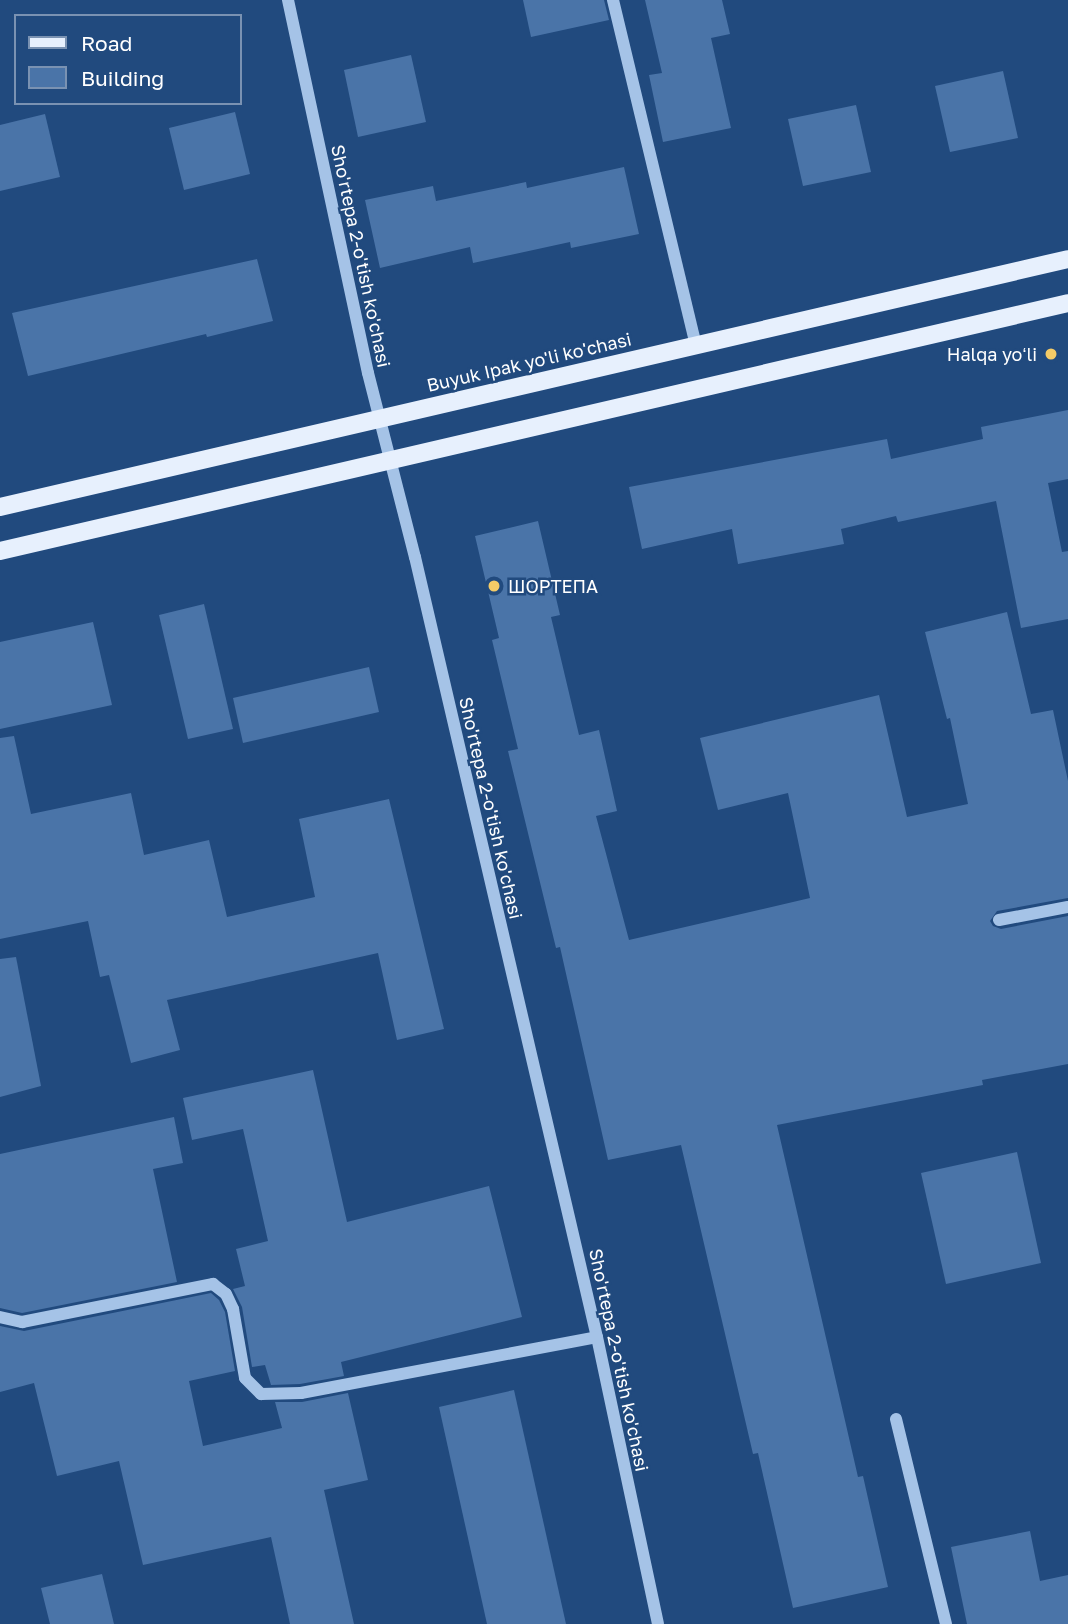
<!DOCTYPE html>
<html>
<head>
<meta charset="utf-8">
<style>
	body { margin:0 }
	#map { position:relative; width:1068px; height:1624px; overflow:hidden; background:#214a7e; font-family:"Golos Text",sans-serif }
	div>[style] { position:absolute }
	.building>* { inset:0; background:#4a74a8 }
	.minor>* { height:12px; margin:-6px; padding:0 6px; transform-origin:6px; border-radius:6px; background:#a5c3e7 }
	.major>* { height:18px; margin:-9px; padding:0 9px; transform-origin:9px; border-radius:9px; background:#e7f0fd }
	.dots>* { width:19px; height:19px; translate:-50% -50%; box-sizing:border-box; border:4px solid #214a7e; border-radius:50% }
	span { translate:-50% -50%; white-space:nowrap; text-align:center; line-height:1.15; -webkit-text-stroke:5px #214a7e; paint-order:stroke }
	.street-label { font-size:18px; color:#fff }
	.poi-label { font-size:18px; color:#fff }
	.right { translate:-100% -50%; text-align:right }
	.left { translate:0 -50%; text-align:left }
	.legend { position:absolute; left:14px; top:14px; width:228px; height:91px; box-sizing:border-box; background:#214a7e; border:2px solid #7a92b2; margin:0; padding:9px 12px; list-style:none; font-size:21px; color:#fff }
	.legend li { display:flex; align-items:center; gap:14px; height:35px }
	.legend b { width:35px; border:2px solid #7a92b2 }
</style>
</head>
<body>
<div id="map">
	<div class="building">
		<div style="clip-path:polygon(523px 0,604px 0,609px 20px,531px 37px)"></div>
		<div style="clip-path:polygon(645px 0,722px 0,730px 34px,711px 38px,731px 128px,663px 142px,649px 75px,662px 73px)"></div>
		<div style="clip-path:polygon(411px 55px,426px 122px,358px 137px,344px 70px)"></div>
		<div style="clip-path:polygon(1003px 71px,1018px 138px,950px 152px,935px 86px)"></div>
		<div style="clip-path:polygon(856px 105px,871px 172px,803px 186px,788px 119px)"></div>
		<div style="clip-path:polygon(235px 112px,250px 174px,184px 190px,169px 128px)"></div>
		<div style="clip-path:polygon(45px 114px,60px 177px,0 191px,0 125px)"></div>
		<div style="clip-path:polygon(624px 167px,639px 234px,571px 248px,570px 242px,473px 263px,470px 247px,380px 268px,365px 200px,433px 186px,436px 201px,526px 182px,527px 188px)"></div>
		<div style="clip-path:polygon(257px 259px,273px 321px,207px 337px,206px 334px,28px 376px,12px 313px)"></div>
		<div style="clip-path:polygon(1068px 410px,1068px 479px,1048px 483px,1062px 552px,1068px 551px,1068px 619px,1021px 628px,996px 501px,898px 522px,896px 516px,841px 529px,844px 544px,738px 564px,732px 529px,642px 549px,629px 487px,887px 439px,891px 459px,983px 439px,981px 427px)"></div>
		<div style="clip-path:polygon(538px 521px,560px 615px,551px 617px,579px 735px,599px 730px,617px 811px,596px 816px,629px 940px,810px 898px,788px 793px,718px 810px,700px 738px,879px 695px,907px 817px,968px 804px,950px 718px,947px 719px,925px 632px,1007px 612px,1031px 714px,1053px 710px,1068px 781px,1068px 898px,997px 911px,990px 921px,993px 926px,1001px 929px,1068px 916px,1068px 1064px,982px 1080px,983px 1085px,777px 1125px,858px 1477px,863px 1476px,888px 1587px,793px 1608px,758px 1453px,753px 1454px,681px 1145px,608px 1160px,560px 947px,556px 948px,508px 751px,518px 749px,492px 640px,499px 638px,475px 536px)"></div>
		<div style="clip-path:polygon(204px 604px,233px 729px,188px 739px,159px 615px)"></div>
		<div style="clip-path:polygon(93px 622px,112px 705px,0 729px,0 642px)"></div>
		<div style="clip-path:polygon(369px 667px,379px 712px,243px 743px,233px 698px)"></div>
		<div style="clip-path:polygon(14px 736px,31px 814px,131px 793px,144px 855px,209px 840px,227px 917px,315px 897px,299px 819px,389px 799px,444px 1029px,397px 1040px,378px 953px,167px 1000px,180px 1050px,131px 1063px,109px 975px,100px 977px,88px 921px,0 939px,0 738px)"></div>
		<div style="clip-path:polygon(16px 957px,41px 1086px,0 1097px,0 959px)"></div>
		<div style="clip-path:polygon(313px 1070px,347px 1222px,489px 1186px,522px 1317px,341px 1362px,344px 1376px,300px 1384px,271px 1385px,265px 1365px,252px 1367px,242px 1307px,233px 1289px,245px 1286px,236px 1249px,268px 1241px,243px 1129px,192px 1140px,183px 1098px)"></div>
		<div style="clip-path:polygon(174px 1117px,183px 1163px,153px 1169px,177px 1282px,22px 1313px,0 1308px,0 1154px)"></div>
		<div style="clip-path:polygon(1017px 1152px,1041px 1263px,946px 1284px,921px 1173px)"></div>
		<div style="clip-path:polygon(211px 1293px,219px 1300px,225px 1312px,235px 1371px,189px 1381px,203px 1446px,282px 1428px,275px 1402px,302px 1402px,348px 1393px,368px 1480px,324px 1490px,354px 1624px,290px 1624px,271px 1537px,143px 1565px,119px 1461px,57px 1476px,34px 1383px,0 1392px,0 1326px,24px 1331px)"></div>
		<div style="clip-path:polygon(514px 1390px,566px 1624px,487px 1624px,439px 1407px)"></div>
		<div style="clip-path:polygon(1030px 1531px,1040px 1581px,1068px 1575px,1068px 1624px,967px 1624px,951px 1547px)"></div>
		<div style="clip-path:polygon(102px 1574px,114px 1624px,50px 1624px,41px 1588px)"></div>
	</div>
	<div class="minor">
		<div style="left:288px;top:0;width:381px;rotate:77.9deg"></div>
		<div style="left:368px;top:373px;width:190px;rotate:75.7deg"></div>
		<div style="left:415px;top:557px;width:801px;rotate:76.87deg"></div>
		<div style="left:597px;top:1337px;width:293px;rotate:78deg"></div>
		<div style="left:613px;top:0;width:355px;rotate:76.5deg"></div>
		<div style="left:999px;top:920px;width:70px;rotate:-10.7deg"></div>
		<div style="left:0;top:1317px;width:23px;rotate:13deg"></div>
		<div style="left:22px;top:1322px;width:195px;rotate:-11.3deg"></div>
		<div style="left:213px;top:1284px;width:16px;rotate:38deg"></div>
		<div style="left:226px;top:1294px;width:17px;rotate:65deg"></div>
		<div style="left:233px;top:1309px;width:70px;rotate:80.1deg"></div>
		<div style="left:245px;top:1378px;width:23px;rotate:45deg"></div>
		<div style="left:261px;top:1394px;width:40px;rotate:-1.4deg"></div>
		<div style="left:301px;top:1393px;width:301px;rotate:-10.7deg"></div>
		<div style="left:896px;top:1419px;width:211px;rotate:76.3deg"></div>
	</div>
	<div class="major">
		<div style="left:0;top:507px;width:1096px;rotate:-13.07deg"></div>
		<div style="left:0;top:551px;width:1096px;rotate:-13.07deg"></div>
	</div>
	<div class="dots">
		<div style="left:1051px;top:354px;background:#f4cb67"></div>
		<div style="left:494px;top:586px;background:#f4cb67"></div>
	</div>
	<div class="street-label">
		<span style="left:361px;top:256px;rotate:78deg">Sho'rtepa 2-o'tish ko'chasi</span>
		<span style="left:529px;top:362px;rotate:-13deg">Buyuk Ipak yo'li ko'chasi</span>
		<span style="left:491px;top:808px;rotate:77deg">Sho'rtepa 2-o'tish ko'chasi</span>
		<span style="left:619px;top:1360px;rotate:78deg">Sho'rtepa 2-o'tish ko'chasi</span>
	</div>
	<div class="poi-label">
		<span class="right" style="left:1037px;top:354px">Halqa yoʻli</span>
		<span class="left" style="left:508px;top:586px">ШОРТЕПА</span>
	</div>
	<ul class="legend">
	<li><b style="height:9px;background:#e7f0fd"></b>Road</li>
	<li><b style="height:19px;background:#4a74a8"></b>Building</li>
	</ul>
</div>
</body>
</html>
